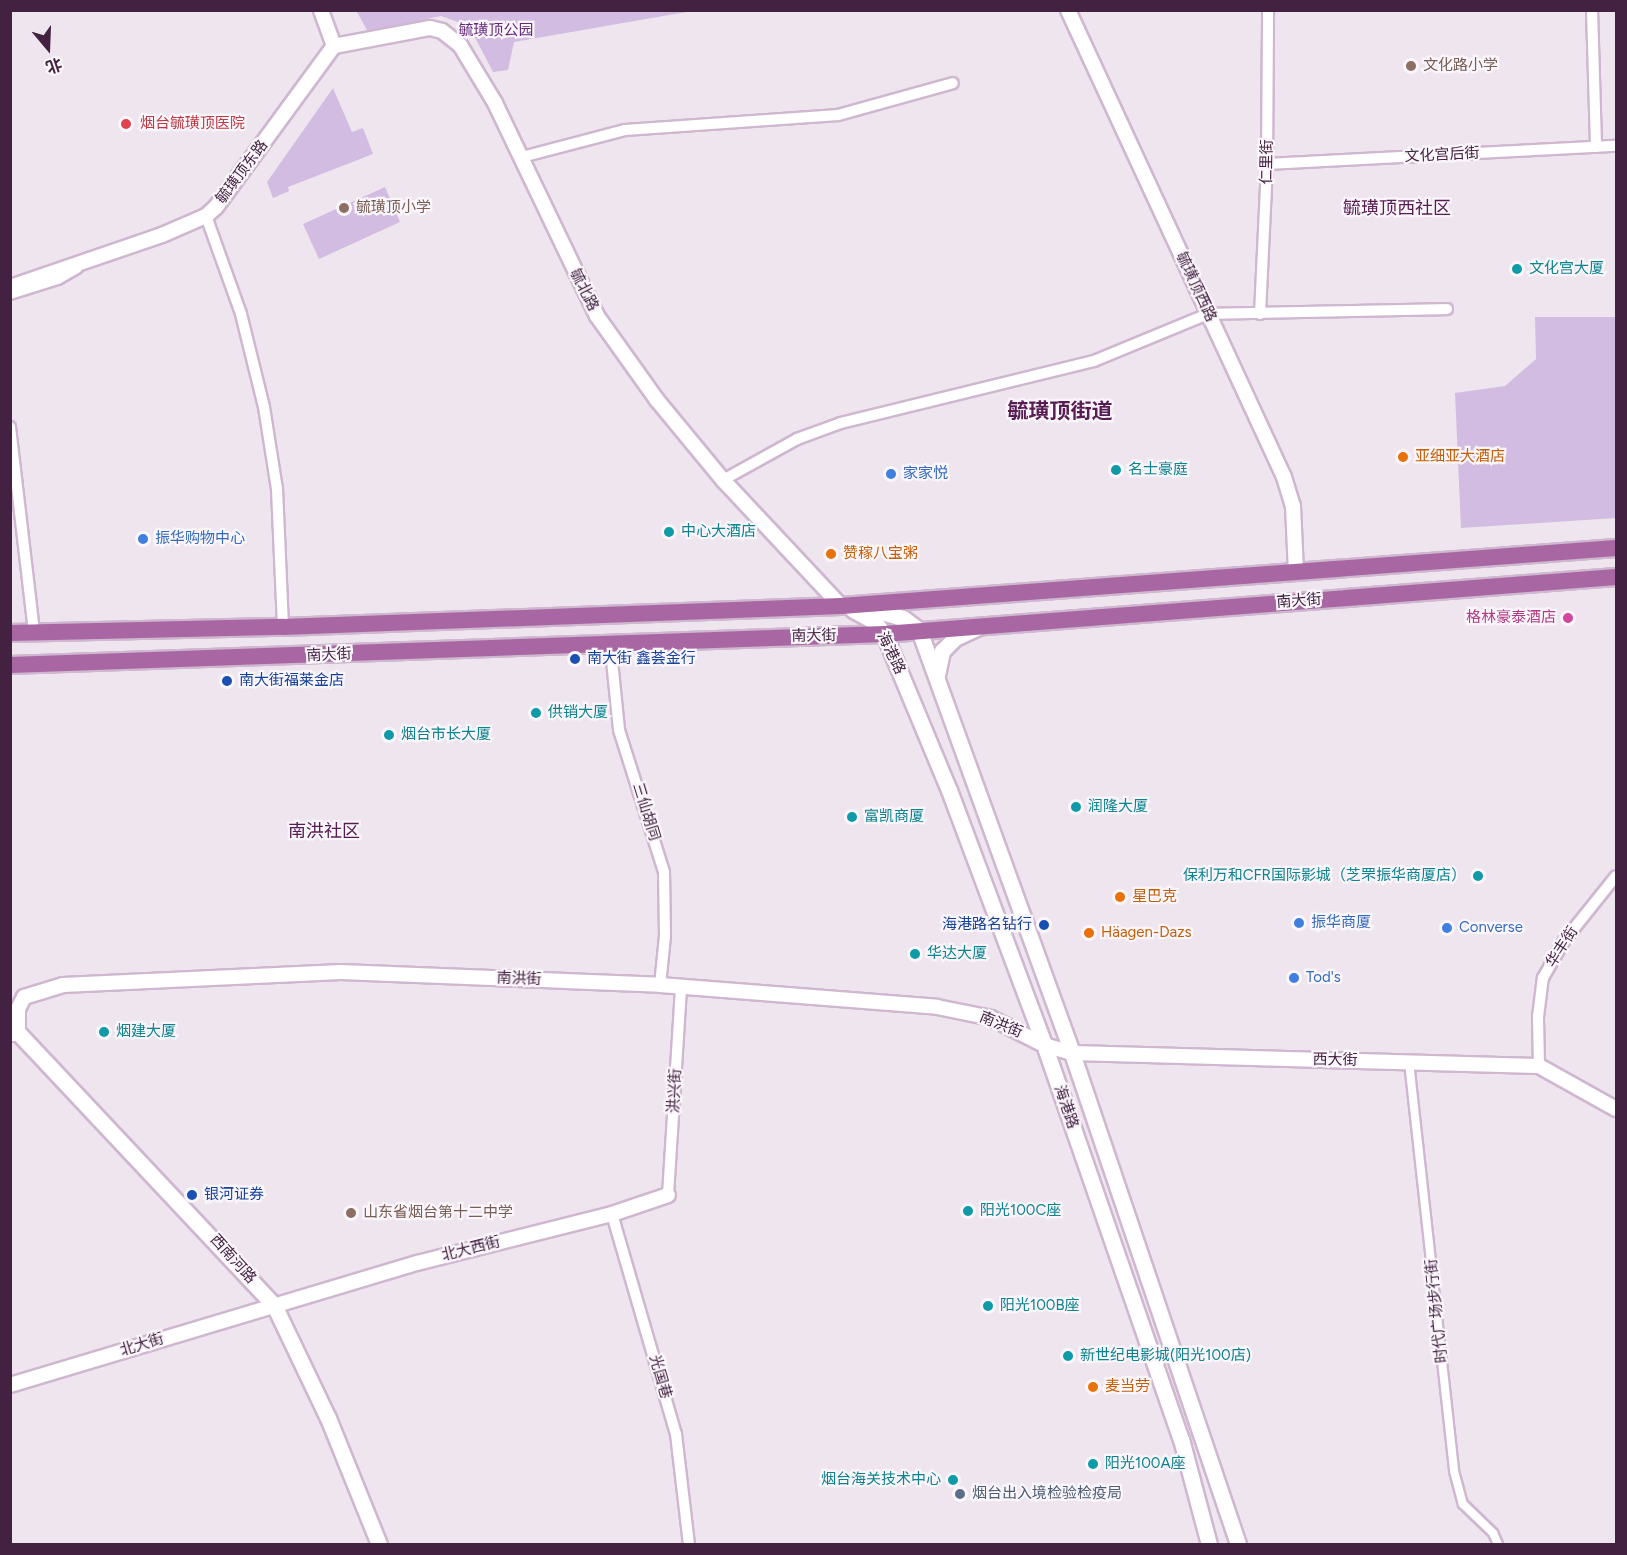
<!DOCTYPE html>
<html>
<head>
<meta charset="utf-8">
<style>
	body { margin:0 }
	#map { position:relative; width:1627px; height:1555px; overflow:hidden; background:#eee5ef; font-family:Figtree,"Noto Sans SC",sans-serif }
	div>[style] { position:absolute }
	.green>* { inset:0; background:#d2bce1 }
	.roads { filter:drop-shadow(2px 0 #cfb7d0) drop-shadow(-2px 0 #cfb7d0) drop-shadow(0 2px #cfb7d0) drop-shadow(0 -2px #cfb7d0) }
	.pedestrian>* { height:8px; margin:-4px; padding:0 4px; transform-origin:4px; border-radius:4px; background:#fff }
	.minor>* { height:10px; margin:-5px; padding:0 5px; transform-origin:5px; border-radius:5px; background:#fff }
	.tertiary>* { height:14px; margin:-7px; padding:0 7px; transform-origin:7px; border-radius:7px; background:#fff }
	.secondary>* { height:15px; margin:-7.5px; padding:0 7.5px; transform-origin:7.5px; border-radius:7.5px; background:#fff }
	.primary>* { height:16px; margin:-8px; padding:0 8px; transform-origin:8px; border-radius:8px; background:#a866a3 }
	.dots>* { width:16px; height:16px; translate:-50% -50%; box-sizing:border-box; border:3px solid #faf6fb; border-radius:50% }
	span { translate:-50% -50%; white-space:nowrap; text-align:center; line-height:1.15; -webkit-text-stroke:4.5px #faf6fb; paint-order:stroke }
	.park-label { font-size:15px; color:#65297d }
	.education-label { font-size:15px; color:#785e54 }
	.left { translate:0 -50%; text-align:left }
	.health-label { font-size:15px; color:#be3a42 }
	.street-label { font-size:15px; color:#432241 }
	.culture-label { font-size:15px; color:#0d838f }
	.right { translate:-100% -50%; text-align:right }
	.food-label { font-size:15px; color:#c56008 }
	.shop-label { font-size:15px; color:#366cbe }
	.hotel-label { font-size:15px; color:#b23c85 }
	.transit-label { font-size:15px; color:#164399 }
	.service-label { font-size:15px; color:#4e5e75 }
	.quarter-label { font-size:18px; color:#571c52 }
	.district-label { font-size:21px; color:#571c52; font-weight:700 }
	.frame { position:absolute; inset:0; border:12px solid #432241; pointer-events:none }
	.north { position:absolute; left:18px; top:18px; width:60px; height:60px; -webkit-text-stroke:4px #faf6fb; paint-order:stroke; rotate:161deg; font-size:16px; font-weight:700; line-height:24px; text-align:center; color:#432241 }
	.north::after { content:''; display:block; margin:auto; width:21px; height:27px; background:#432241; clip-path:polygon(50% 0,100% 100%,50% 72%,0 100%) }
</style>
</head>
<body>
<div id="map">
	<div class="green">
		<div style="clip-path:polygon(346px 11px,692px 11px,514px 42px,508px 70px,493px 72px,469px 26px,441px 16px,368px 32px,357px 12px)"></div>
		<div style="clip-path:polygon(333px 88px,352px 132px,363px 128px,373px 154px,288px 187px,289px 191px,273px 198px,267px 182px)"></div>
		<div style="clip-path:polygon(385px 187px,400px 222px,319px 259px,303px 224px)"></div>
		<div style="clip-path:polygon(1535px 317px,1616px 317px,1616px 518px,1461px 528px,1455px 393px,1505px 386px,1536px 359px)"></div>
	</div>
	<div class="roads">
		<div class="pedestrian">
			<div style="left:1409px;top:1062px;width:411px;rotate:83.7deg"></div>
			<div style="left:1454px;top:1471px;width:34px;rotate:75deg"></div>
			<div style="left:1463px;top:1504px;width:42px;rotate:44deg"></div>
			<div style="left:1493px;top:1533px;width:12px;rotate:66deg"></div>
		</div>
		<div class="minor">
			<div style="left:1592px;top:10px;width:137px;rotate:88.3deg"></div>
			<div style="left:522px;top:157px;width:106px;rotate:-14.7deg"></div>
			<div style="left:625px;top:130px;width:214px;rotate:-4deg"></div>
			<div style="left:838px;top:115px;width:119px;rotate:-15.5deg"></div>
			<div style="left:1267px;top:164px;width:349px;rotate:-3deg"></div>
			<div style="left:206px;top:216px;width:104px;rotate:70.3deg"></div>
			<div style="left:241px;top:314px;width:96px;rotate:76.1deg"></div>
			<div style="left:264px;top:407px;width:83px;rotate:81deg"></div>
			<div style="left:277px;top:489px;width:138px;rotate:87.5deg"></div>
			<div style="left:10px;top:294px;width:50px;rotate:-17.4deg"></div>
			<div style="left:58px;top:279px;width:22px;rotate:-30deg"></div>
			<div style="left:1260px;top:314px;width:150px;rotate:-87.3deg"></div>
			<div style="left:1267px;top:164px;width:154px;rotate:-89.6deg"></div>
			<div style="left:10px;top:427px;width:206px;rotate:83.3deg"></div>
			<div style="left:723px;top:480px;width:85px;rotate:-29deg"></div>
			<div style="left:797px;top:439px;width:47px;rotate:-20deg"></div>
			<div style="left:841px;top:423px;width:260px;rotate:-13.8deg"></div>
			<div style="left:1094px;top:361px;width:123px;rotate:-22.4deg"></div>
			<div style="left:1208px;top:314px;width:239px;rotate:-1.2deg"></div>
			<div style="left:610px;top:641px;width:89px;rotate:84.2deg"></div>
			<div style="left:619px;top:730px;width:149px;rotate:72.4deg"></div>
			<div style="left:664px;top:872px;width:64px;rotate:89.1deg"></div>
			<div style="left:665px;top:936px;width:49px;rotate:95.8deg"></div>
			<div style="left:1539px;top:1066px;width:49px;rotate:-91.2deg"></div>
			<div style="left:1538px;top:1017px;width:39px;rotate:-83deg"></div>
			<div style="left:1543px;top:978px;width:43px;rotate:-60.4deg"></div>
			<div style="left:1564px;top:941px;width:83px;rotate:-51.3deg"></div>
			<div style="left:668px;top:1195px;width:208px;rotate:-86.4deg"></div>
			<div style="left:612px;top:1214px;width:229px;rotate:73.8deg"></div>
			<div style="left:676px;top:1434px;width:111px;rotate:83.3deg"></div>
		</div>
		<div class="tertiary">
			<div style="left:1068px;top:10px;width:515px;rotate:65.18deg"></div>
			<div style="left:1284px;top:477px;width:30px;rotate:73deg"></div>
			<div style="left:1293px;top:506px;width:66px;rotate:87.4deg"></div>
			<div style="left:334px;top:46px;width:98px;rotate:-10.6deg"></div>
			<div style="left:430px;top:28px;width:12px;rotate:14deg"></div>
			<div style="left:442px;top:31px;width:23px;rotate:38deg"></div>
			<div style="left:460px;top:45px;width:68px;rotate:58.9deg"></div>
			<div style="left:495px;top:103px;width:236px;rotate:64.4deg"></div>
			<div style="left:597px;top:316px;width:103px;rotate:54.5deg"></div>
			<div style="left:657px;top:400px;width:104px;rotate:50.5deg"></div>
			<div style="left:723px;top:480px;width:173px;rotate:46.9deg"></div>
			<div style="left:10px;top:287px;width:161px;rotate:-18.9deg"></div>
			<div style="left:162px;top:235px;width:48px;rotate:-23.4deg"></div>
			<div style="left:206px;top:216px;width:13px;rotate:-42deg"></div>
			<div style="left:216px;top:207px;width:200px;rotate:-53.8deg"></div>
			<div style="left:334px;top:46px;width:38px;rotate:-110deg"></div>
			<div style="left:13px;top:1034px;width:5px;rotate:-22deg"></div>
			<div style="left:18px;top:1032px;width:23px;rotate:-90deg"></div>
			<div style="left:18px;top:1009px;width:13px;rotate:-63deg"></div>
			<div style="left:24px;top:997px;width:41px;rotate:-17.1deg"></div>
			<div style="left:63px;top:985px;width:278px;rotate:-2.7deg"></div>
			<div style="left:341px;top:972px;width:319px;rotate:2.3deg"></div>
			<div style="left:660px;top:985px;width:278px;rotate:4.5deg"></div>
			<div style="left:937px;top:1007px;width:55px;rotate:11.5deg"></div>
			<div style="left:991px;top:1018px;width:59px;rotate:27deg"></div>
			<div style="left:1044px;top:1045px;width:29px;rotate:16deg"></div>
			<div style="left:1072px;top:1053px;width:467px;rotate:1.6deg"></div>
			<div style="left:1539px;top:1066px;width:88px;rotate:29.2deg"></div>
			<div style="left:10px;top:1385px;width:425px;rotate:-16.7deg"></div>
			<div style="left:417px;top:1263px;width:201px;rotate:-14.1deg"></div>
			<div style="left:612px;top:1214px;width:59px;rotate:-18.7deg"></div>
		</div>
		<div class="secondary">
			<div style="left:868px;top:608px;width:36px;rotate:16deg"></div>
			<div style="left:903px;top:618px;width:20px;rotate:37deg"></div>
			<div style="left:919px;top:630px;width:450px;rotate:70.1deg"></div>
			<div style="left:1072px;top:1053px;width:518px;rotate:71.32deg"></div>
			<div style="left:853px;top:610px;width:24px;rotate:28deg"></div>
			<div style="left:874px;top:621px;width:16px;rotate:52deg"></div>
			<div style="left:884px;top:634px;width:169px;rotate:67.4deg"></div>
			<div style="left:949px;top:790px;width:278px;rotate:69.5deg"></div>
			<div style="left:1046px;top:1050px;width:412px;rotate:70.9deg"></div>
			<div style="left:1181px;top:1439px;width:109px;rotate:75.1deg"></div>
			<div style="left:937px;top:675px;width:25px;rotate:-78deg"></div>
			<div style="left:942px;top:651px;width:18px;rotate:-45deg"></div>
			<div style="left:955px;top:638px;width:23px;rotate:-25deg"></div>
			<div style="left:10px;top:1024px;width:386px;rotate:46.8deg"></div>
			<div style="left:274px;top:1305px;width:125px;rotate:64.5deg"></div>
			<div style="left:328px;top:1418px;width:136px;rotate:68deg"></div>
		</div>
		<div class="primary">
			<div style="left:10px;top:633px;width:273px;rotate:-1.3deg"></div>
			<div style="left:283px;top:627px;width:558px;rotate:-2.16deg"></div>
			<div style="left:841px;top:606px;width:777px;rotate:-4.28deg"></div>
			<div style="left:10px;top:665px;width:875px;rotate:-2.03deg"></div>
			<div style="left:884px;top:634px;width:734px;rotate:-4.45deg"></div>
		</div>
	</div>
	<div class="dots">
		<div style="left:1411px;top:66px;background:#8d6e63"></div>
		<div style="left:126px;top:124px;background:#e0444e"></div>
		<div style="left:344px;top:208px;background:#8d6e63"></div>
		<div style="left:1517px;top:269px;background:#0f9aa8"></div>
		<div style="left:1403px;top:457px;background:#e8710a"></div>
		<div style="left:1116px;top:470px;background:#0f9aa8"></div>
		<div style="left:891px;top:474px;background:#3f7fe0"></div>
		<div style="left:669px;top:532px;background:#0f9aa8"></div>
		<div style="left:143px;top:539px;background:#3f7fe0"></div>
		<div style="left:831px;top:554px;background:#e8710a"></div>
		<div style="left:1568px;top:618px;background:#d1479c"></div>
		<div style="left:575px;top:659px;background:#1a4fb4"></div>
		<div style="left:227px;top:681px;background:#1a4fb4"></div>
		<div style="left:536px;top:713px;background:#0f9aa8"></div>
		<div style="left:389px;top:735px;background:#0f9aa8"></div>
		<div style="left:1076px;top:807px;background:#0f9aa8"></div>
		<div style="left:852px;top:817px;background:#0f9aa8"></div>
		<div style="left:1478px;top:876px;background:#0f9aa8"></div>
		<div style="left:1120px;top:897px;background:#e8710a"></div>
		<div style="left:1299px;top:923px;background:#3f7fe0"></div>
		<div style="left:1044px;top:925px;background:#1a4fb4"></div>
		<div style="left:1447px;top:928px;background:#3f7fe0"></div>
		<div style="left:1089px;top:933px;background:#e8710a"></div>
		<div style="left:915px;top:954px;background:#0f9aa8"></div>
		<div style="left:1294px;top:978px;background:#3f7fe0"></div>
		<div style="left:104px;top:1032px;background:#0f9aa8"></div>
		<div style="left:192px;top:1195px;background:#1a4fb4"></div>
		<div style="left:968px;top:1211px;background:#0f9aa8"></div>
		<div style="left:351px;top:1213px;background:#8d6e63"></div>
		<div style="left:988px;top:1306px;background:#0f9aa8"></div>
		<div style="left:1068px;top:1356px;background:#0f9aa8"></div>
		<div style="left:1093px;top:1387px;background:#e8710a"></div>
		<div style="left:1093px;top:1464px;background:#0f9aa8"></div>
		<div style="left:953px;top:1480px;background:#0f9aa8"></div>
		<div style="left:960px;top:1494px;background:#5c6f8a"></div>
	</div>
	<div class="park-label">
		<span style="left:496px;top:31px">毓璜顶公园</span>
	</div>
	<div class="education-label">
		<span class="left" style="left:1423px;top:66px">文化路小学</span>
		<span class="left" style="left:356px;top:208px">毓璜顶小学</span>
		<span class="left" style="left:363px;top:1213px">山东省烟台第十二中学</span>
	</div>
	<div class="health-label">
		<span class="left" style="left:140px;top:124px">烟台毓璜顶医院</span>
	</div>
	<div class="street-label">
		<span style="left:1442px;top:155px;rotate:-3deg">文化宫后街</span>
		<span style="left:1267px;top:162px;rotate:-89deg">仁里街</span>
		<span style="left:242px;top:172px;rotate:-53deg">毓璜顶东路</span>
		<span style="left:1196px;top:287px;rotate:65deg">毓璜顶西路</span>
		<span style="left:584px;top:290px;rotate:63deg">毓北路</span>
		<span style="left:1299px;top:601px;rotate:-4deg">南大街</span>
		<span style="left:814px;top:636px;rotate:-1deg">南大街</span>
		<span style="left:891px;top:653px;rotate:64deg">海港路</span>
		<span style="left:329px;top:655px;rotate:-3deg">南大街</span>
		<span style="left:646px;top:812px;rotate:73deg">三仙胡同</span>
		<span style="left:1562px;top:947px;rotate:-57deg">华丰街</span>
		<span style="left:519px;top:979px;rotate:2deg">南洪街</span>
		<span style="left:1001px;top:1025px;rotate:22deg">南洪街</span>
		<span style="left:1335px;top:1060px;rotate:1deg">西大街</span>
		<span style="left:675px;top:1091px;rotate:-87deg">洪兴街</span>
		<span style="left:1066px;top:1107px;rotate:71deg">海港路</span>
		<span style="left:471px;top:1249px;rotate:-14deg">北大西街</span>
		<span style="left:233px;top:1259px;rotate:48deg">西南河路</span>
		<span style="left:1437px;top:1311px;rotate:-96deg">时代广场步行街</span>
		<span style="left:142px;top:1345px;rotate:-17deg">北大街</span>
		<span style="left:660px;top:1377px;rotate:74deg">光国巷</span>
	</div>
	<div class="culture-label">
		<span class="left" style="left:1529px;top:269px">文化宫大厦</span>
		<span class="left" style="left:1128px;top:470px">名士豪庭</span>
		<span class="left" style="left:681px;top:532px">中心大酒店</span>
		<span class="left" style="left:548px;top:713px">供销大厦</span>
		<span class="left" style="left:401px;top:735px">烟台市长大厦</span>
		<span class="left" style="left:1088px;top:807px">润隆大厦</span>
		<span class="left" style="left:864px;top:817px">富凯商厦</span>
		<span class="right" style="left:1466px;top:876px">保利万和CFR国际影城（芝罘振华商厦店）</span>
		<span class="left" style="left:927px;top:954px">华达大厦</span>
		<span class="left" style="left:116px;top:1032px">烟建大厦</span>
		<span class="left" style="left:980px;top:1211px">阳光100C座</span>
		<span class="left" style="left:1000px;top:1306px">阳光100B座</span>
		<span class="left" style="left:1080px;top:1356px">新世纪电影城(阳光100店)</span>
		<span class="left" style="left:1105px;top:1464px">阳光100A座</span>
		<span class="right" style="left:941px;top:1480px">烟台海关技术中心</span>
	</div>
	<div class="food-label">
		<span class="left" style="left:1415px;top:457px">亚细亚大酒店</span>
		<span class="left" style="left:843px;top:554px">赞稼八宝粥</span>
		<span class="left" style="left:1132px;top:897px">星巴克</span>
		<span class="left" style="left:1101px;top:933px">Häagen-Dazs</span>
		<span class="left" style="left:1105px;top:1387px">麦当劳</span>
	</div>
	<div class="shop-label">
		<span class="left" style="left:903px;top:474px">家家悦</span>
		<span class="left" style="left:155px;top:539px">振华购物中心</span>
		<span class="left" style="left:1311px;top:923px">振华商厦</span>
		<span class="left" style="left:1459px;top:928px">Converse</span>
		<span class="left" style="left:1306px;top:978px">Tod's</span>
	</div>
	<div class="hotel-label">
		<span class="right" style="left:1556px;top:618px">格林豪泰酒店</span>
	</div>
	<div class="transit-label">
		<span class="left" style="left:587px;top:659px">南大街 鑫荟金行</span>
		<span class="left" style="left:239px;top:681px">南大街福莱金店</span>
		<span class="right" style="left:1032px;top:925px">海港路名钻行</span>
		<span class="left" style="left:204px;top:1195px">银河证券</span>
	</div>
	<div class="service-label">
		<span class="left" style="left:972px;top:1494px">烟台出入境检验检疫局</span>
	</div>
	<div class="quarter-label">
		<span style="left:1397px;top:208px">毓璜顶西社区</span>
		<span style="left:324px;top:831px">南洪社区</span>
	</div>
	<div class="district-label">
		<span style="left:1060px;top:411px">毓璜顶街道</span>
	</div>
	<div class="frame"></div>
	<div class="north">北</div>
</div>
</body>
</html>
